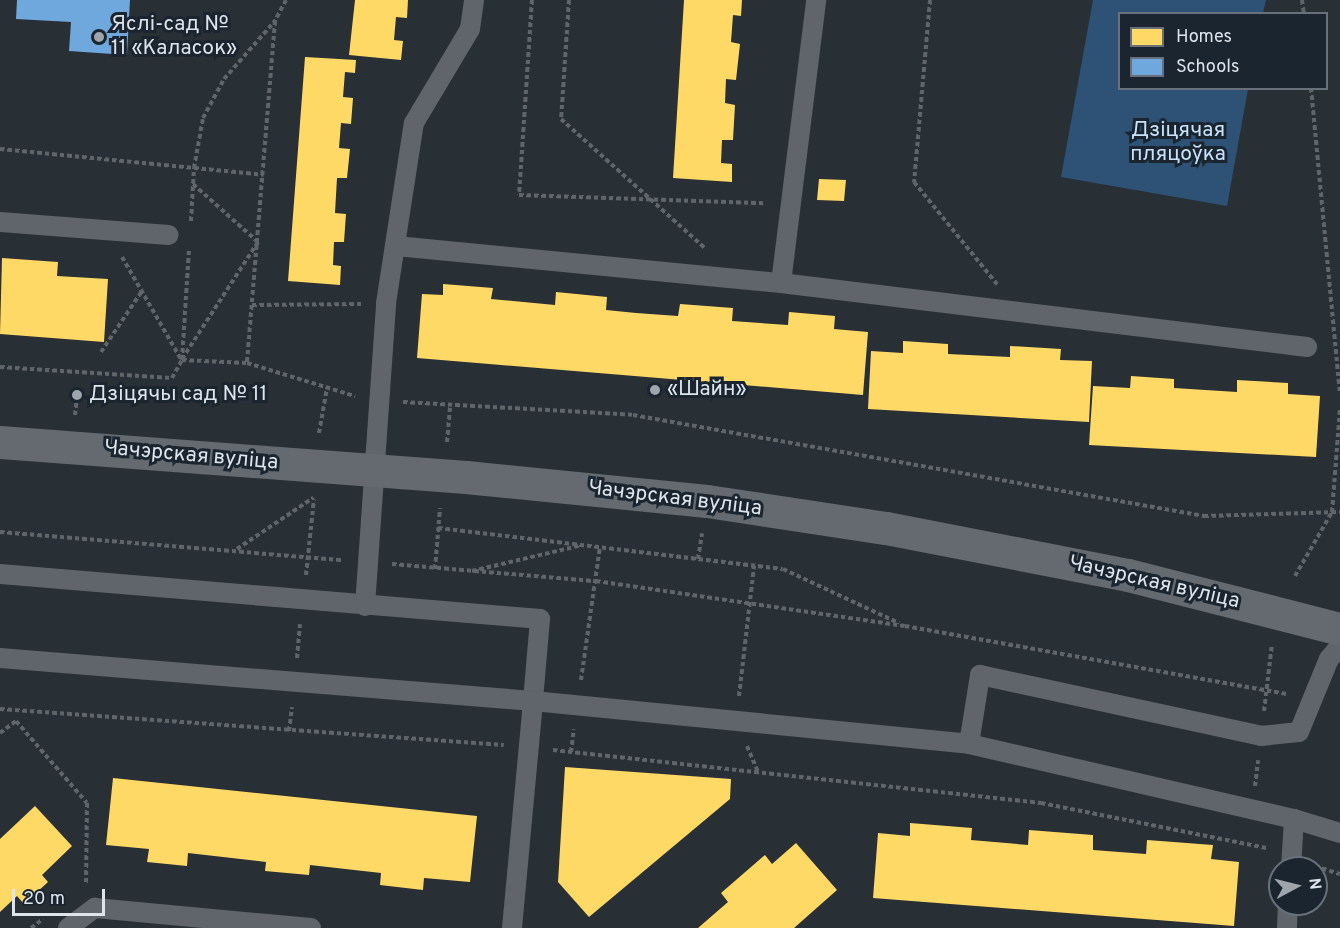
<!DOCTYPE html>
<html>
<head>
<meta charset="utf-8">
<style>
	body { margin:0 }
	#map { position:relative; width:1340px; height:928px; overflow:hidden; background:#282f35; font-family:Overpass,sans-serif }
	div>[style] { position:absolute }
	.green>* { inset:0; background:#2e5276 }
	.homes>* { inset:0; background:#ffd966 }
	.schools>* { inset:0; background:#6fa8dc }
	.path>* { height:4px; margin-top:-2px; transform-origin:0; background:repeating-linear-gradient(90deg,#60656a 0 4.5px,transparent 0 7.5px) }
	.lane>* { height:20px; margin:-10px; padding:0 10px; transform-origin:10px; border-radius:10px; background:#5f656a }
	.secondary>* { height:33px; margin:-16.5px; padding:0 16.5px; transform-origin:16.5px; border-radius:16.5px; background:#646a70 }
	.dots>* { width:16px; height:16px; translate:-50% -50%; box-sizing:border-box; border:3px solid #1a2530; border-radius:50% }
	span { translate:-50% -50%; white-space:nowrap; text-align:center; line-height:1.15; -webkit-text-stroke:6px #1a2530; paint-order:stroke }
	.poi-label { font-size:21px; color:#dde4ec }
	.left { translate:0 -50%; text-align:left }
	.park-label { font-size:21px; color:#c9e2fc }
	.street-label { font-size:21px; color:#dde4ec }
	.legend { position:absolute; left:1118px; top:12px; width:210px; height:78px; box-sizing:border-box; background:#1a2530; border:2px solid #68717b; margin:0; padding:8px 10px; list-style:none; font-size:18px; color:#dde4ec }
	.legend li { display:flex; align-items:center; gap:12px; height:30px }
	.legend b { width:30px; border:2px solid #68717b }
	.north { position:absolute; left:1268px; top:856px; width:60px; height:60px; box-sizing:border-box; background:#1a2530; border:2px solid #68717b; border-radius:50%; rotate:83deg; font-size:16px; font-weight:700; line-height:24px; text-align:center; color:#dde4ec }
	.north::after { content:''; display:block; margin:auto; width:21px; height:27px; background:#9ea5ac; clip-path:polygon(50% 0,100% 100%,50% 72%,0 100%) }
	.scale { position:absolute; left:12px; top:889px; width:93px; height:27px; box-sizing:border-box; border:3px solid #dde4ec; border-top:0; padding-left:8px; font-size:18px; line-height:21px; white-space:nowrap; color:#dde4ec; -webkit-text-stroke:4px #1a2530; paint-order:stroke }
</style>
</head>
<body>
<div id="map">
	<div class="green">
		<div style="clip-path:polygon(1093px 0,1266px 0,1263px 13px,1120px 14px,1120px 88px,1248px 89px,1227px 206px,1061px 177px)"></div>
	</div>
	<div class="homes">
		<div style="clip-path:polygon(355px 0,408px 0,407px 18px,396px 17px,394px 40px,403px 41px,401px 60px,349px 55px)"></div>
		<div style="clip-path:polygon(684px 0,742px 0,741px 16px,733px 15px,731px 42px,740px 44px,736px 80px,726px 79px,725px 103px,735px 105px,733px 140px,722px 140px,721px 163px,732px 164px,732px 182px,673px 178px)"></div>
		<div style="clip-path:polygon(305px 57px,356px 60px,355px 73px,345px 72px,343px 97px,353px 98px,351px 124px,341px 123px,339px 148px,350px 149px,347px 178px,337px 178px,335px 213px,346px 214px,344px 242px,334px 242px,333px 265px,341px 266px,340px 285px,288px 281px)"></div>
		<div style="clip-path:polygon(819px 179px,846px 180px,844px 201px,817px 200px)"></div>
		<div style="clip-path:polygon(2px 258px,58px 262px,57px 276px,108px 279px,104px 342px,0 334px)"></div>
		<div style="clip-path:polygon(443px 284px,493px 288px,491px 299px,555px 305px,556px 292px,607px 297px,606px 310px,636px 313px,678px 316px,680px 304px,733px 308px,732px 321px,788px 325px,789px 312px,835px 316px,834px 329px,868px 332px,863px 395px,417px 358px,422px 294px,443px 295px)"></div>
		<div style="clip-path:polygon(903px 341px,948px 344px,948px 354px,1010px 357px,1010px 346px,1061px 349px,1060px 360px,1092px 361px,1089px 422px,868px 409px,871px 351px,903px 353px)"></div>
		<div style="clip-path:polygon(1131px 376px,1174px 379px,1174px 388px,1237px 392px,1237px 380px,1288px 383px,1288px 394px,1320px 396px,1316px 457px,1089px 445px,1093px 386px,1130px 388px)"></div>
		<div style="clip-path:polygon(565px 767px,731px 779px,730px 799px,589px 917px,558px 882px)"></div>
		<div style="clip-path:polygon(113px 778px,477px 816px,470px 882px,424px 878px,423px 890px,380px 885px,381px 873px,310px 865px,309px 875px,265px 871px,266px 862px,188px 853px,187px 866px,147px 862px,149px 849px,106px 845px)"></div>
		<div style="clip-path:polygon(35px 806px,72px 846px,42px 875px,48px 882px,24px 904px,17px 896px,0 912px,0 839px)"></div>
		<div style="clip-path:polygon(910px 823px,972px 828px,971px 840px,1028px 845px,1029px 830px,1093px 835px,1093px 850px,1146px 854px,1147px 840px,1213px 845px,1211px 859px,1239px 862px,1234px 926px,873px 898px,878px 833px,910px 836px)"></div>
		<div style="clip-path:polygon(796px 843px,837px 890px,794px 928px,698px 928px,728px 902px,721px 893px,765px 855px,772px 864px)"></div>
	</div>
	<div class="schools">
		<div style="clip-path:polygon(17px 0,130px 0,127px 55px,69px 51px,71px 22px,16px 19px)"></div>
	</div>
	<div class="path">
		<div style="left:286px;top:0;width:24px;rotate:118deg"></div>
		<div style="left:275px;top:21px;width:343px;rotate:94.7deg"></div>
		<div style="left:247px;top:363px;width:113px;rotate:17deg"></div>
		<div style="left:532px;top:0;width:195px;rotate:93.8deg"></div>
		<div style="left:519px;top:195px;width:247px;rotate:1.9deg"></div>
		<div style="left:569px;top:0;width:119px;rotate:93.8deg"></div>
		<div style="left:561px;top:119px;width:195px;rotate:41.9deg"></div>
		<div style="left:930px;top:0;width:183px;rotate:95deg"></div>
		<div style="left:914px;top:182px;width:132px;rotate:50.9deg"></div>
		<div style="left:1302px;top:0;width:14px;rotate:82deg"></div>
		<div style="left:1311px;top:88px;width:307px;rotate:84.6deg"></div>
		<div style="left:0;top:149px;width:265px;rotate:5.6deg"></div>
		<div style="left:191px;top:221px;width:53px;rotate:-86.8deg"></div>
		<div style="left:194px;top:168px;width:51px;rotate:-79.8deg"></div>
		<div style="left:203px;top:118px;width:44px;rotate:-61.7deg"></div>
		<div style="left:224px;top:79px;width:77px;rotate:-48.7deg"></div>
		<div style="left:122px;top:257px;width:118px;rotate:60deg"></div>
		<div style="left:252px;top:305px;width:109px;rotate:-0.5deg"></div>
		<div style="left:101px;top:352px;width:73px;rotate:-56.1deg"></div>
		<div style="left:182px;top:359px;width:140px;rotate:-57deg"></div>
		<div style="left:258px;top:242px;width:87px;rotate:-138.3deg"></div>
		<div style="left:182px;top:360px;width:110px;rotate:-86.4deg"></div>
		<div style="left:0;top:367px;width:172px;rotate:3.7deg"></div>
		<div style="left:172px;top:378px;width:21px;rotate:-61deg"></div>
		<div style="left:182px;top:360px;width:65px;rotate:2.6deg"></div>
		<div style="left:403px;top:402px;width:230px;rotate:3.2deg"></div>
		<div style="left:633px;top:415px;width:580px;rotate:10.03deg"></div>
		<div style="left:1204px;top:516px;width:136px;rotate:-1.7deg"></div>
		<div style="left:75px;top:415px;width:20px;rotate:-84deg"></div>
		<div style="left:319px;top:433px;width:46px;rotate:-79.9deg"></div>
		<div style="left:447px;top:442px;width:38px;rotate:-85deg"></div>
		<div style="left:438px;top:528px;width:347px;rotate:6.8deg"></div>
		<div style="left:783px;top:569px;width:128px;rotate:25deg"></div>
		<div style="left:0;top:532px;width:344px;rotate:4.7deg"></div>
		<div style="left:237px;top:549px;width:92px;rotate:-33.9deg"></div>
		<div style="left:698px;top:559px;width:26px;rotate:-81deg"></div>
		<div style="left:392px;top:564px;width:205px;rotate:4.8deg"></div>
		<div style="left:596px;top:581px;width:312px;rotate:8.3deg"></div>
		<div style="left:905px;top:626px;width:388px;rotate:10.1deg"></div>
		<div style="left:435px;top:569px;width:61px;rotate:-85.3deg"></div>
		<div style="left:472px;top:571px;width:110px;rotate:-13.2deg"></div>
		<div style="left:306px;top:575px;width:76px;rotate:-84deg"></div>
		<div style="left:1295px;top:576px;width:74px;rotate:-60deg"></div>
		<div style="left:1332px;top:512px;width:103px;rotate:-85.6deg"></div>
		<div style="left:297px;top:658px;width:34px;rotate:-85deg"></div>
		<div style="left:581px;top:680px;width:134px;rotate:-81.9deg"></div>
		<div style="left:739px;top:696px;width:131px;rotate:-83.4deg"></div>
		<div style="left:0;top:709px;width:505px;rotate:4.09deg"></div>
		<div style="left:1264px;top:711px;width:67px;rotate:-83.2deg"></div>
		<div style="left:289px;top:731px;width:24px;rotate:-83deg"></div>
		<div style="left:0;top:733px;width:20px;rotate:-37deg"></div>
		<div style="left:16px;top:721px;width:108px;rotate:49.1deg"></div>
		<div style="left:87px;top:803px;width:81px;rotate:90.7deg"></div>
		<div style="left:747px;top:746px;width:28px;rotate:67deg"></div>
		<div style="left:553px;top:750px;width:491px;rotate:6.2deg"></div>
		<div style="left:1041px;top:803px;width:230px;rotate:11.3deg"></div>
		<div style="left:571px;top:752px;width:23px;rotate:-83deg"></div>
		<div style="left:1255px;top:786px;width:26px;rotate:-83deg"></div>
		<div style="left:1315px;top:866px;width:26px;rotate:18deg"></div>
		<div style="left:31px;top:928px;width:15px;rotate:-37deg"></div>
	</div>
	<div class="lane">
		<div style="left:0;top:222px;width:169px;rotate:4.4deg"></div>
		<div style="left:396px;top:246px;width:387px;rotate:5.5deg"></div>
		<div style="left:781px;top:283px;width:530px;rotate:6.94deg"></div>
		<div style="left:781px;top:283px;width:285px;rotate:-82.9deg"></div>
		<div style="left:0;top:574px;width:542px;rotate:4.76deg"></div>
		<div style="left:540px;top:619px;width:82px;rotate:94.9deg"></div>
		<div style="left:533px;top:701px;width:535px;rotate:-175.39deg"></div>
		<div style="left:365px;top:606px;width:304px;rotate:-86deg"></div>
		<div style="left:386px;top:303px;width:182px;rotate:-81.2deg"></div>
		<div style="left:414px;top:123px;width:109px;rotate:-59.2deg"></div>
		<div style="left:470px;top:29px;width:29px;rotate:-82deg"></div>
		<div style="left:969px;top:744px;width:70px;rotate:-80.9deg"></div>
		<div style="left:980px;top:675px;width:288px;rotate:12.2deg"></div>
		<div style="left:1261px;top:736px;width:38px;rotate:-6deg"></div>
		<div style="left:1299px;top:732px;width:79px;rotate:-67.7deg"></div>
		<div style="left:1329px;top:659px;width:17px;rotate:-50deg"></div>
		<div style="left:1291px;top:868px;width:49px;rotate:-86.5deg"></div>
		<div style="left:1294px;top:819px;width:48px;rotate:16.9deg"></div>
		<div style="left:68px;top:928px;width:34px;rotate:-37deg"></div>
		<div style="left:95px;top:908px;width:217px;rotate:5.3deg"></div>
		<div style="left:512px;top:928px;width:228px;rotate:-84.7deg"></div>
		<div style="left:533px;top:701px;width:438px;rotate:5.6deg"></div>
		<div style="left:969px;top:744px;width:334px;rotate:13deg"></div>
		<div style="left:1287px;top:928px;width:24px;rotate:-88deg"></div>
	</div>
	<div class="secondary">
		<div style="left:0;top:442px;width:467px;rotate:4.3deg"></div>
		<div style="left:466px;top:477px;width:242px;rotate:5.7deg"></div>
		<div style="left:707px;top:501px;width:181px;rotate:8.6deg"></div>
		<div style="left:886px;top:528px;width:247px;rotate:11deg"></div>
		<div style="left:1128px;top:575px;width:219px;rotate:14.3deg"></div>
	</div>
	<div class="dots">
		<div style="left:99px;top:37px;background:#9ea5ac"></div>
		<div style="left:655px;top:390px;background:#9ea5ac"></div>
		<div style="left:77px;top:395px;background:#9ea5ac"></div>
	</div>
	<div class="poi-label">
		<span class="left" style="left:111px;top:37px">Яслі-сад №<br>11 «Каласок»</span>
		<span class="left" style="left:667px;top:390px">«Шайн»</span>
		<span class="left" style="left:89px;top:395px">Дзіцячы сад № 11</span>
	</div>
	<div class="park-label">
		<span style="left:1178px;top:143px">Дзіцячая<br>пляцоўка</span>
	</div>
	<div class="street-label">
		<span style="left:191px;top:456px;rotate:5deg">Чачэрская вуліца</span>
		<span style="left:675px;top:499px;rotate:7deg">Чачэрская вуліца</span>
		<span style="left:1154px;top:583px;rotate:13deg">Чачэрская вуліца</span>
	</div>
	<ul class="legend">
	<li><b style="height:16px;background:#ffd966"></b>Homes</li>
	<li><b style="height:16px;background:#6fa8dc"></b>Schools</li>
	</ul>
	<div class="north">N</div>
	<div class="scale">20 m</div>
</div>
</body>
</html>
